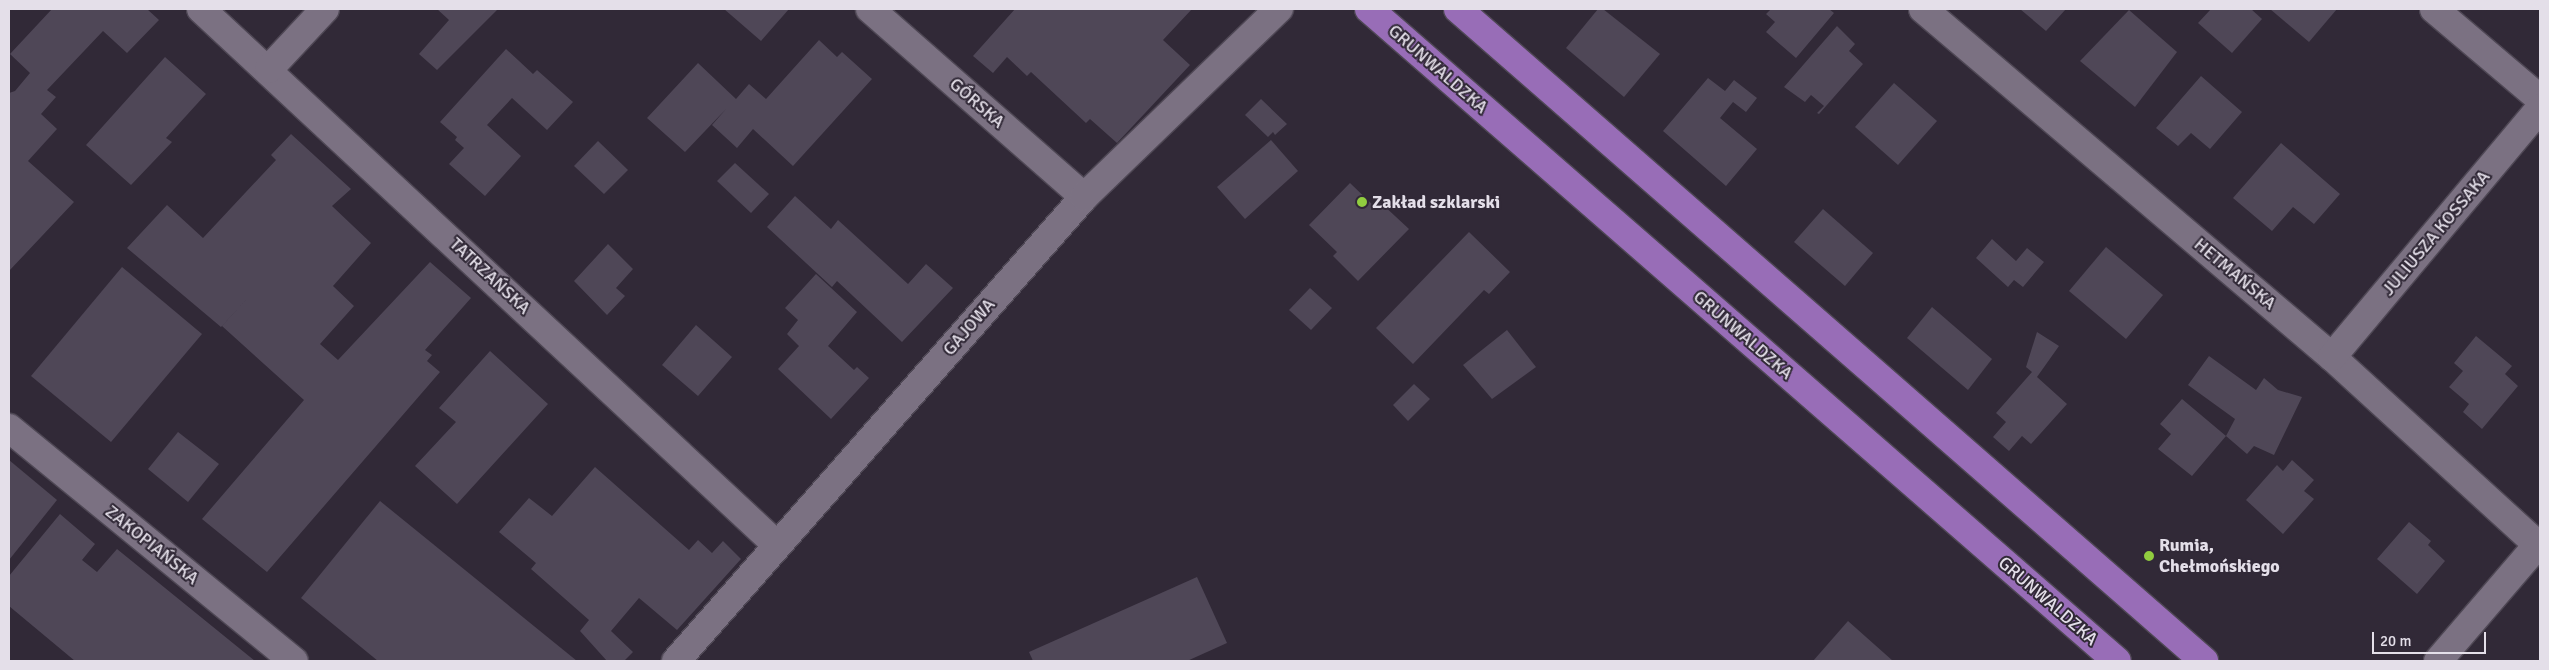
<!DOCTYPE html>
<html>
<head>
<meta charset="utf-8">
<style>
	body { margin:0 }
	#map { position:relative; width:2549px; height:670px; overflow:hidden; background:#312937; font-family:Signika,sans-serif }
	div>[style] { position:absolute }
	.building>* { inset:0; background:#4f4757 }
	.roads { filter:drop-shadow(1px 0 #4e4754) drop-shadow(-1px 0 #4e4754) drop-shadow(0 1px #4e4754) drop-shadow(0 -1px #4e4754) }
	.street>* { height:28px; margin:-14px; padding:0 14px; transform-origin:14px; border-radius:14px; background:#7b7182 }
	.primary>* { height:28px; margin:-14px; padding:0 14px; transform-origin:14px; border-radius:14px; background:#986db7 }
	.dots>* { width:14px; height:14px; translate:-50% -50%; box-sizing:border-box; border:2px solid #312937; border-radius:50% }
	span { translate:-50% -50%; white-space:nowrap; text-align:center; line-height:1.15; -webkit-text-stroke:4px #312937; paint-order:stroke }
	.street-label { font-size:18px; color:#e4dfe9 }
	.poi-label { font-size:18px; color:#e4dfe9; font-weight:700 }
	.left { translate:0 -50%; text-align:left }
	.frame { position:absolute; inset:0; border:10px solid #e4dfe9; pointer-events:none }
	.scale { position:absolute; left:2372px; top:632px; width:114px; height:22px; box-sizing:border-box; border:2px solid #e4dfe9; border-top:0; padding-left:6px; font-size:15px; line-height:18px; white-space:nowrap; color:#e4dfe9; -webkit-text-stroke:4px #312937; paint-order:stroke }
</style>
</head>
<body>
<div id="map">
	<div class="building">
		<div style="clip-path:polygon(52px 9px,147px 9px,159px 20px,127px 53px,103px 31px,47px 90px,56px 97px,41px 114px,57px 129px,28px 161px,74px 202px,9px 271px,9px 93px,15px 91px,30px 73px,10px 54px)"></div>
		<div style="clip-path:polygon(437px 9px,497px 10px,437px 70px,419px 54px,449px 20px)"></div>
		<div style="clip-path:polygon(724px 9px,789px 9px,761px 41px)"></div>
		<div style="clip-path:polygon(1015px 9px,1192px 9px,1163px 40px,1190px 65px,1117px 143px,1090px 119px,1086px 123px,1031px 72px,1027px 76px,1007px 57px,993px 73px,973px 56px)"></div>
		<div style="clip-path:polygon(1598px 9px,1603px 9px,1660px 54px,1624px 97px,1566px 48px)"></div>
		<div style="clip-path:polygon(1771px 9px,1829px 9px,1834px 13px,1796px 58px,1766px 32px,1775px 22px,1766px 14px)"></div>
		<div style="clip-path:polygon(2020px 9px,2066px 9px,2046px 31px)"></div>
		<div style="clip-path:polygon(2211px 9px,2251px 9px,2262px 19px,2232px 53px,2198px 23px)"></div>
		<div style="clip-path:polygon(2270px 9px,2337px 9px,2309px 42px)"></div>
		<div style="clip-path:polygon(2129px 10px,2177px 52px,2135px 107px,2080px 61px)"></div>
		<div style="clip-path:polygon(1837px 26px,1855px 44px,1849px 51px,1863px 64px,1819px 114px,1817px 113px,1824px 106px,1811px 95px,1805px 102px,1784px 87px)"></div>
		<div style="clip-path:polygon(819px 40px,837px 57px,842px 52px,872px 79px,793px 166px,753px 129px,737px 148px,712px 125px,726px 109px,685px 152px,647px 118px,698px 63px,736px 99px,749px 84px,766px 99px)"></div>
		<div style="clip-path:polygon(506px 49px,533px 74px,537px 70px,573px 102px,547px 130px,512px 98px,487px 125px,521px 156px,485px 196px,449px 164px,464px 148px,455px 140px,457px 137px,440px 122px)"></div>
		<div style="clip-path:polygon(165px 57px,206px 94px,166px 138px,172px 142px,131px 185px,86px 145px)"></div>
		<div style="clip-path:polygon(2201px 76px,2242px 112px,2210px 149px,2191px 133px,2178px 146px,2156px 128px)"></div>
		<div style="clip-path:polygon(1708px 78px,1725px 91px,1734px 80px,1757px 98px,1746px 112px,1733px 102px,1720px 118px,1757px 149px,1726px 186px,1663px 131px)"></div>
		<div style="clip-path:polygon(1894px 83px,1937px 121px,1898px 165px,1855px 127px)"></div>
		<div style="clip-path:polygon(1261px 99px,1287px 124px,1275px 135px,1273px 132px,1268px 137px,1245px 115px)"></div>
		<div style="clip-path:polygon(291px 134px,351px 189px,332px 206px,371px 243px,333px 286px,354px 306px,320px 344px,338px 360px,430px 262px,471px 298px,425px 350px,432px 355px,427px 361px,440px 372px,267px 572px,202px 519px,304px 400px,222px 326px,273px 270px,221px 327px,127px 248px,167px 205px,203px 238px,276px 160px,271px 155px)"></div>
		<div style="clip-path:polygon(1271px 140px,1298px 171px,1245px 219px,1217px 187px)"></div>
		<div style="clip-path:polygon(598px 141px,628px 170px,604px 194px,574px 166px)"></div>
		<div style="clip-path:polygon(2281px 143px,2340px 194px,2314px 224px,2293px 207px,2272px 231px,2233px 198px)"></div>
		<div style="clip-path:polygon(735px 163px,769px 194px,751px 213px,717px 181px)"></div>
		<div style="clip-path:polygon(1350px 183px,1376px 208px,1381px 203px,1409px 229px,1358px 281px,1333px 256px,1337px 252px,1309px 225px)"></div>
		<div style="clip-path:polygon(795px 196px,831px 229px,838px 220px,908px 284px,926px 264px,953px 288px,902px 342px,837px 281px,832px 287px,767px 227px)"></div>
		<div style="clip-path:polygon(1823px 209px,1873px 253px,1845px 286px,1794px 242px)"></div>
		<div style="clip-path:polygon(1469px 232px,1510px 272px,1489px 294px,1484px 290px,1413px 364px,1376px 328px)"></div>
		<div style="clip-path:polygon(1992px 239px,2016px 261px,2027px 248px,2044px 262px,2023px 287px,2014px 280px,2008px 287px,1976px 258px)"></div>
		<div style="clip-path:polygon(608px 244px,633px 269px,616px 288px,625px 296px,607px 315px,574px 281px)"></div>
		<div style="clip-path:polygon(2106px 247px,2163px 295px,2126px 339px,2069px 291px)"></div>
		<div style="clip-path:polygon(122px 267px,202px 334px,111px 442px,31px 376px)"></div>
		<div style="clip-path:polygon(816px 274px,857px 312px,828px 346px,854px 370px,857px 367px,869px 378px,831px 419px,778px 369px,799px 346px,787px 334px,798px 320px,785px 308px)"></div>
		<div style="clip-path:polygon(1310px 288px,1332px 308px,1311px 330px,1289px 310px)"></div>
		<div style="clip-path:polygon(1932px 307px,1992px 359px,1968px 390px,1907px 338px)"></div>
		<div style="clip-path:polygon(696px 325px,732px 357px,698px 396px,662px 365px)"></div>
		<div style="clip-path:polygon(1507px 330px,1536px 367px,1492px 399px,1463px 365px)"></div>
		<div style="clip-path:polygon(2037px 332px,2059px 346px,2037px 377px,2067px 404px,2031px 444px,2022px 436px,2009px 451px,1993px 437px,2006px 422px,1996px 413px,2032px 372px,2026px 367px)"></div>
		<div style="clip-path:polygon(2476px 336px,2512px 366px,2505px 374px,2518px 386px,2482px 429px,2463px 412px,2469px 404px,2449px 387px,2463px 371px,2454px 363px)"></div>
		<div style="clip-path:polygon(490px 351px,548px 404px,457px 504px,415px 466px,456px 422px,439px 408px)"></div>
		<div style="clip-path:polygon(2209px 356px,2256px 390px,2264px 378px,2278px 390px,2302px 397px,2274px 455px,2254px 446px,2247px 454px,2226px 436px,2235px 419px,2188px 385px)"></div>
		<div style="clip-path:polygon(1414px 384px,1430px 399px,1408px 421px,1393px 405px)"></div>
		<div style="clip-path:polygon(2182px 399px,2226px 436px,2192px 476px,2158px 449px,2171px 434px,2160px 424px)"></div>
		<div style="clip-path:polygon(178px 432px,219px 464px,188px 502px,148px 469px)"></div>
		<div style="clip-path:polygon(9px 460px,57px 500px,9px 560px)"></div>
		<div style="clip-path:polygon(2292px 460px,2314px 480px,2304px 491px,2314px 499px,2283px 534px,2246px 500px,2277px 465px,2283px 471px)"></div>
		<div style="clip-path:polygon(595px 467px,689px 550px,698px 540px,712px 553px,723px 541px,741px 559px,677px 630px,639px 598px,611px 631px,633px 652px,624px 661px,607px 661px,580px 631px,589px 620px,531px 569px,536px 563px,499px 532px,529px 498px,552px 516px)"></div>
		<div style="clip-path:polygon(380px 501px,577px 661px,378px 661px,301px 598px)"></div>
		<div style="clip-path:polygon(60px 514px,95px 544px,82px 560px,97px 572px,117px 549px,255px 661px,75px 661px,9px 606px,9px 576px)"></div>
		<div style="clip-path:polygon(2409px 522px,2431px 541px,2428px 545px,2445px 561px,2417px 594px,2377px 559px)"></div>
		<div style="clip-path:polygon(1197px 577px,1227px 643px,1187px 661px,1033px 661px,1029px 652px)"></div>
		<div style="clip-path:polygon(1848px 621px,1893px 661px,1813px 661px)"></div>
	</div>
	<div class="roads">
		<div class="street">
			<div style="left:201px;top:9px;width:787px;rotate:42.94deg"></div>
			<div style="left:870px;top:9px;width:285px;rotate:41.3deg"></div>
			<div style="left:1923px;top:9px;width:537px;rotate:40.39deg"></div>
			<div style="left:2332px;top:357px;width:282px;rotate:42.4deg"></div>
			<div style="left:2434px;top:9px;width:139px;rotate:40.3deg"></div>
			<div style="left:269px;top:69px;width:82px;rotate:-47deg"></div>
			<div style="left:2332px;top:357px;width:324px;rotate:-50.1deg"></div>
			<div style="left:9px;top:428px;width:368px;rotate:39.3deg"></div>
			<div style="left:676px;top:661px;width:618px;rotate:-48.67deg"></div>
			<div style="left:1084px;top:197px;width:271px;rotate:-44deg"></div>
			<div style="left:2438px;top:661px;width:157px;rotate:-49.4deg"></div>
		</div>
		<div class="primary">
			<div style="left:1369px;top:9px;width:992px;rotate:41.08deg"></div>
			<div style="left:1458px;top:9px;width:991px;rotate:41.15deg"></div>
		</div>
	</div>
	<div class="dots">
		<div style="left:1362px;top:202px;background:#91cd3f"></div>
		<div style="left:2149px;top:556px;background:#91cd3f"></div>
	</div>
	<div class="street-label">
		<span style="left:1438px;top:69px;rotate:41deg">GRUNWALDZKA</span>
		<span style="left:977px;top:103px;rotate:41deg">GÓRSKA</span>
		<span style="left:2436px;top:233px;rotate:-50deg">JULIUSZA KOSSAKA</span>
		<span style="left:2235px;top:274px;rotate:40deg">HETMAŃSKA</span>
		<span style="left:490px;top:276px;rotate:43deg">TATRZAŃSKA</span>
		<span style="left:969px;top:327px;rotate:-49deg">GAJOWA</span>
		<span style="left:1743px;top:335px;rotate:41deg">GRUNWALDZKA</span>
		<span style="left:152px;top:545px;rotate:39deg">ZAKOPIAŃSKA</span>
		<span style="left:2048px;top:601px;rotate:41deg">GRUNWALDZKA</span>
	</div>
	<div class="poi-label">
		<span class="left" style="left:1372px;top:202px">Zakład szklarski</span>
		<span class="left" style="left:2159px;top:556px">Rumia,<br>Chełmońskiego</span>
	</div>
	<div class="frame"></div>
	<div class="scale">20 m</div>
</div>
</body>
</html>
